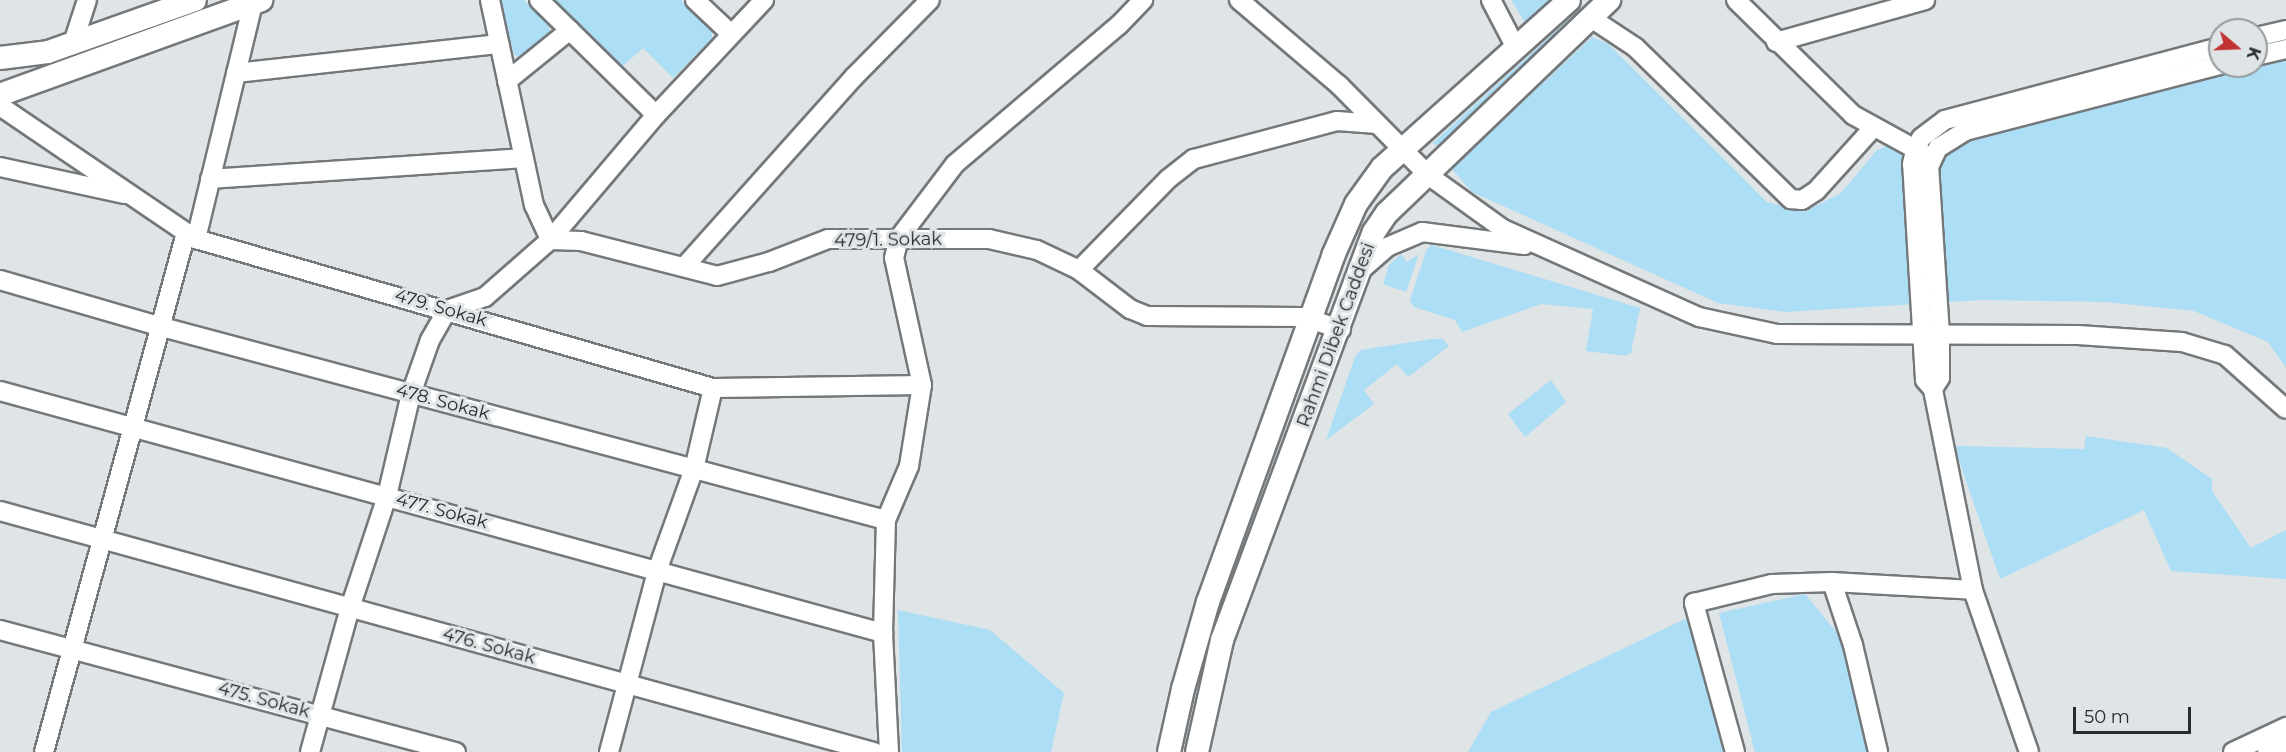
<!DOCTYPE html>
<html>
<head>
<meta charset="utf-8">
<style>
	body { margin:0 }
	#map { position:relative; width:2286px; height:752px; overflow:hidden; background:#dfe4e6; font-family:Montserrat,sans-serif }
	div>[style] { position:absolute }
	.green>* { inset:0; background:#acdef5 }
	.roads { filter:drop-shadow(2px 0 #74787a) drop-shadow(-2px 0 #74787a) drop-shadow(0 2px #74787a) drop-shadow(0 -2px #74787a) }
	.minor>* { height:18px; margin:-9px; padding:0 9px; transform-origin:9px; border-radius:9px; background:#fff }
	.major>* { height:22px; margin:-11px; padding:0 11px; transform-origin:11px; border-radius:11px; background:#fff }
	span { translate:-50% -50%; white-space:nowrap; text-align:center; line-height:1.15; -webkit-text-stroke:6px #dfe4e6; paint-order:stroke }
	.street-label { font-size:18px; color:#282a2b }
	.north { position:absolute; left:2208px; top:18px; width:60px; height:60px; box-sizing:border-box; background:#dfe4e6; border:2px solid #969a9b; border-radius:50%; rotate:109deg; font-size:16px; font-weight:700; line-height:24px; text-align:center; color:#282a2b }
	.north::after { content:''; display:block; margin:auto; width:21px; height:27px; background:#c13232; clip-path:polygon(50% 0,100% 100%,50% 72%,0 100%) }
	.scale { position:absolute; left:2073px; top:707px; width:118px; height:27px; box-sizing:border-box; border:3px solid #282a2b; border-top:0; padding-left:8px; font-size:18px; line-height:21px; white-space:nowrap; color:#282a2b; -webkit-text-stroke:4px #dfe4e6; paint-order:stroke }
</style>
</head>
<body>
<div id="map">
	<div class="green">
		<div style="clip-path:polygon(500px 0,524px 0,549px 27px,551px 36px,522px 59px,514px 54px)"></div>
		<div style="clip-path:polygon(547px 0,681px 0,712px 29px,712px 38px,673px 78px,643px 48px,618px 70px)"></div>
		<div style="clip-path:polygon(1511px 0,1552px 0,1526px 24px)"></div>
		<div style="clip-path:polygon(1590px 0,1598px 0,1437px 146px,1433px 143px)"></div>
		<div style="clip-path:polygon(1592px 37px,1608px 44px,1767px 202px,1804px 212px,1841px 193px,1877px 150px,1914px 134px,2220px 66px,2256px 66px,2256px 49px,2286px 42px,2286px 368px,2268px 342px,2194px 311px,2106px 302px,1982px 300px,1785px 312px,1718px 303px,1472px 192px,1452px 169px)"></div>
		<div style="clip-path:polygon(1432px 245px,1640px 308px,1631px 353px,1626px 356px,1586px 351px,1593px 309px,1541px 304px,1462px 332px,1455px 320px,1414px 307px,1410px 300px,1427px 249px)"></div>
		<div style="clip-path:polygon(1401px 254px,1407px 262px,1419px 254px,1406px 292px,1383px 284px,1389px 265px)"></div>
		<div style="clip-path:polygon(1431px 339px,1443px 339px,1449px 346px,1408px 377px,1397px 364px,1364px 390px,1374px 404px,1326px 440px,1355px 357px,1361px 350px)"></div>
		<div style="clip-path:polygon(1316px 349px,1321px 351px,1190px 752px,1184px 752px,1212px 631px)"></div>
		<div style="clip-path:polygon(1551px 380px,1566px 402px,1525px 437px,1508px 414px)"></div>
		<div style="clip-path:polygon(2086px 436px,2167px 448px,2212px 479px,2212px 491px,2251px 548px,2286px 530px,2286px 579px,2171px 571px,2144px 510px,2000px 579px,1954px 446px,2084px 449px)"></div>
		<div style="clip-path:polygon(1805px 594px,1838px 634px,1864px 720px,1867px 752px,1755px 752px,1719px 613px)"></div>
		<div style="clip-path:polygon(898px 610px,990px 630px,1064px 693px,1051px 752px,902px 752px)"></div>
		<div style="clip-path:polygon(1687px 618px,1695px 631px,1727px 752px,1468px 752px,1491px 712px)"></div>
	</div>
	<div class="roads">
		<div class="minor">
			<div style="left:490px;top:0;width:210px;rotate:77.9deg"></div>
			<div style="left:534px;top:205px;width:38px;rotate:65deg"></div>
			<div style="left:550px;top:240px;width:164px;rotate:-49.7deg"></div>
			<div style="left:656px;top:115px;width:158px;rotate:-46.8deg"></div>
			<div style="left:539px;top:0;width:164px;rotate:44.5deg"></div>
			<div style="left:695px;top:0;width:48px;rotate:43.3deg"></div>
			<div style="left:1239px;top:0;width:131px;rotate:40.4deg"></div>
			<div style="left:1339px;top:85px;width:127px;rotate:45.3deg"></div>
			<div style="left:1428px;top:175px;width:92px;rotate:35.8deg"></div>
			<div style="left:1503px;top:229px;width:215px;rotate:24.2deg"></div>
			<div style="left:1699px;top:317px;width:80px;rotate:12.3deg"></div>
			<div style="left:1777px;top:334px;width:301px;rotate:0.2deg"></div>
			<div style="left:2078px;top:335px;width:104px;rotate:3.9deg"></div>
			<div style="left:2182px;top:342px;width:45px;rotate:16.8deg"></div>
			<div style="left:2225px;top:355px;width:81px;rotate:41.5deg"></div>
			<div style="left:1491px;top:0;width:54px;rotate:62.5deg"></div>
			<div style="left:1736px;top:0;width:164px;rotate:44.5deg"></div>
			<div style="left:1853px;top:115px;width:83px;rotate:28.7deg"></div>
			<div style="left:1591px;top:18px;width:53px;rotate:33.4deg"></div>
			<div style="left:1635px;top:47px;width:218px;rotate:44.3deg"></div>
			<div style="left:1791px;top:199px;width:11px;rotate:5deg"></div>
			<div style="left:1802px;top:200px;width:17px;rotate:-33deg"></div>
			<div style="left:1816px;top:191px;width:85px;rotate:-47.9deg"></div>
			<div style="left:2256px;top:37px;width:31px;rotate:-13deg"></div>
			<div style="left:1776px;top:42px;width:155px;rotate:-15.7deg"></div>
			<div style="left:73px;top:43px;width:45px;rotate:-72deg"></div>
			<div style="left:2256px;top:56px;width:31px;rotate:-13deg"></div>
			<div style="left:236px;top:73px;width:265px;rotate:-6.3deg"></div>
			<div style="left:507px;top:81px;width:81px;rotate:-39deg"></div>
			<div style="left:0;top:106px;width:237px;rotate:34.2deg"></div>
			<div style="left:196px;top:239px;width:538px;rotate:16.08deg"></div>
			<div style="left:713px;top:388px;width:209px;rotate:-0.8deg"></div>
			<div style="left:0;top:167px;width:127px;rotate:12.3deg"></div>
			<div style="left:210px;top:179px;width:314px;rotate:-3.8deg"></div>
			<div style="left:196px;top:239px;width:243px;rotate:-76.4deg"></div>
			<div style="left:684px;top:267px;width:255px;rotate:-48.2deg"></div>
			<div style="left:854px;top:77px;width:108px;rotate:-45.4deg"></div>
			<div style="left:1079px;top:270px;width:127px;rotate:-45.6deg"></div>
			<div style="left:1168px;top:179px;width:33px;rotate:-38deg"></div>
			<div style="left:1194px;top:159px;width:148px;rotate:-14.9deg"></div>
			<div style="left:1337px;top:121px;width:40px;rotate:4.3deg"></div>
			<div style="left:1361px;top:270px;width:35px;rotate:-41deg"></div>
			<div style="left:1387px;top:247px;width:38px;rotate:-23deg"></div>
			<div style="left:1422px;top:232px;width:103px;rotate:7.3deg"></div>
			<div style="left:0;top:280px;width:169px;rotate:16.2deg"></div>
			<div style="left:162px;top:327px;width:749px;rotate:14.93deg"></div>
			<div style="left:447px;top:310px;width:40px;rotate:-18.9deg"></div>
			<div style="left:485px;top:297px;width:86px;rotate:-41.2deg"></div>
			<div style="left:550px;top:240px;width:31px;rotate:2deg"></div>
			<div style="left:581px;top:241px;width:140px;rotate:14.4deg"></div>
			<div style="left:717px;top:276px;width:54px;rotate:-15.1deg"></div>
			<div style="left:769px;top:262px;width:63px;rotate:-21.3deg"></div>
			<div style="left:828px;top:239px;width:161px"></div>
			<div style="left:989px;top:239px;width:49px;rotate:12.9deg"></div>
			<div style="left:1037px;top:250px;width:47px;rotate:25.5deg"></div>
			<div style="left:1079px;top:270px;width:64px;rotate:37.4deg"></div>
			<div style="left:1130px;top:309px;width:18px;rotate:22deg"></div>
			<div style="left:1147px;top:316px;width:156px;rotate:0.4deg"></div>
			<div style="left:1303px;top:317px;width:40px;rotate:18deg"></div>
			<div style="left:1933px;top:389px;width:13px;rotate:-58deg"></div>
			<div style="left:1940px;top:378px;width:43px;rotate:-90deg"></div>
			<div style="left:1940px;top:335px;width:168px;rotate:-93.7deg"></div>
			<div style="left:1929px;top:167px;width:21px;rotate:-65deg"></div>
			<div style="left:1938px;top:148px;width:32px;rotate:-32deg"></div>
			<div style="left:1965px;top:131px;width:263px;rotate:-14.5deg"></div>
			<div style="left:0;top:391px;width:916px;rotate:15.33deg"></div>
			<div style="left:0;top:511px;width:907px;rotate:15.42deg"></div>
			<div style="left:1832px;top:582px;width:141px;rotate:3.2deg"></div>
			<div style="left:0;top:630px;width:472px;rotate:15deg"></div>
			<div style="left:44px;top:752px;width:538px;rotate:-74.7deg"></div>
			<div style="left:310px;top:752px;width:149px;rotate:-74.5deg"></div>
			<div style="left:350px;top:608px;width:118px;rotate:-71.7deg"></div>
			<div style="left:387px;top:496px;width:105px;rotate:-76.8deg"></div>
			<div style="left:411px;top:394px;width:57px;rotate:-70.6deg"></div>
			<div style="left:430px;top:340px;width:34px;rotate:-60deg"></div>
			<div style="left:609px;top:752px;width:187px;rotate:-75.1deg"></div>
			<div style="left:657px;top:571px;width:109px;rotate:-70.1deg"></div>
			<div style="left:694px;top:469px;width:83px;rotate:-76.8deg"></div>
			<div style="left:889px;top:752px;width:119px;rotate:-92.9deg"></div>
			<div style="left:883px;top:633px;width:113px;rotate:-88.5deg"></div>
			<div style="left:886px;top:520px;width:59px;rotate:-66.9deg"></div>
			<div style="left:909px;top:466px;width:82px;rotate:-80.9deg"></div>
			<div style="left:922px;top:385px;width:130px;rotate:-102.4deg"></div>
			<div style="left:894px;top:258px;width:21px;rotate:-76deg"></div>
			<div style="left:899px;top:238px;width:93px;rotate:-52.9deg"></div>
			<div style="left:955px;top:164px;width:215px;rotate:-40.3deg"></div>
			<div style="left:1119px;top:25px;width:35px;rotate:-46deg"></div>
			<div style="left:1735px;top:752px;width:155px;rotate:-105.4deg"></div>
			<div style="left:1694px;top:603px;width:80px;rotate:-13.7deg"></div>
			<div style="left:1772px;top:584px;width:60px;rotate:-1.9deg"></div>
			<div style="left:1832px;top:582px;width:66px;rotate:71.6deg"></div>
			<div style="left:1853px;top:645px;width:110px;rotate:76.8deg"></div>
			<div style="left:2029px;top:752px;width:171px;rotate:-109.1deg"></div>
			<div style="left:1973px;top:590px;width:205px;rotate:-101.3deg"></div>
			<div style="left:1933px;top:389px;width:12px;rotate:-132deg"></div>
			<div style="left:1925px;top:380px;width:216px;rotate:-93.4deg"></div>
			<div style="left:1912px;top:164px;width:14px;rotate:-78deg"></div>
			<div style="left:1915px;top:150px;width:13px;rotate:-63deg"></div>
			<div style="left:1921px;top:138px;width:30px;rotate:-37deg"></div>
			<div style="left:1945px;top:120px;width:285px;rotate:-14.9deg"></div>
			<div style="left:2233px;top:752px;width:59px;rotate:-25.3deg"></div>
			<div style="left:2267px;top:752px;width:21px;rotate:-25deg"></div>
		</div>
		<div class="major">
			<div style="left:0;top:58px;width:48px;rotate:-7.1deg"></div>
			<div style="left:48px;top:52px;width:156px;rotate:-19.5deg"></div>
			<div style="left:2px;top:94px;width:276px;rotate:-19.9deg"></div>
			<div style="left:1169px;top:752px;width:65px;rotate:-77.5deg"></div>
			<div style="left:1183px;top:689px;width:91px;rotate:-74deg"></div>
			<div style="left:1208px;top:602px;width:368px;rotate:-70.1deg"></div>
			<div style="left:1333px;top:256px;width:57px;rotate:-66.1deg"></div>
			<div style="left:1356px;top:204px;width:44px;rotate:-54.2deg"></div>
			<div style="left:1382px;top:168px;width:251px;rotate:-41.9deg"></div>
			<div style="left:1197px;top:752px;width:115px;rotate:-77.4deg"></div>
			<div style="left:1222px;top:640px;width:435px;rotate:-69.6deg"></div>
			<div style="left:1374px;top:232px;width:23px;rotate:-56deg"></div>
			<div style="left:1387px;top:213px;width:308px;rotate:-43.8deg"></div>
		</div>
	</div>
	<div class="street-label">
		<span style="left:888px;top:240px;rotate:-1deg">479/1. Sokak</span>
		<span style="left:441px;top:308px;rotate:16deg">479. Sokak</span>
		<span style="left:1336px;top:335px;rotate:-70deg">Rahmi Dibek Caddesi</span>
		<span style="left:443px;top:402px;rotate:15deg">478. Sokak</span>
		<span style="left:442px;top:511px;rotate:15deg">477. Sokak</span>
		<span style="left:489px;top:646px;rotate:15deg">476. Sokak</span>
		<span style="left:264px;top:700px;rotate:15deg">475. Sokak</span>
	</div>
	<div class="north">K</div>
	<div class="scale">50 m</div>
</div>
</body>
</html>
